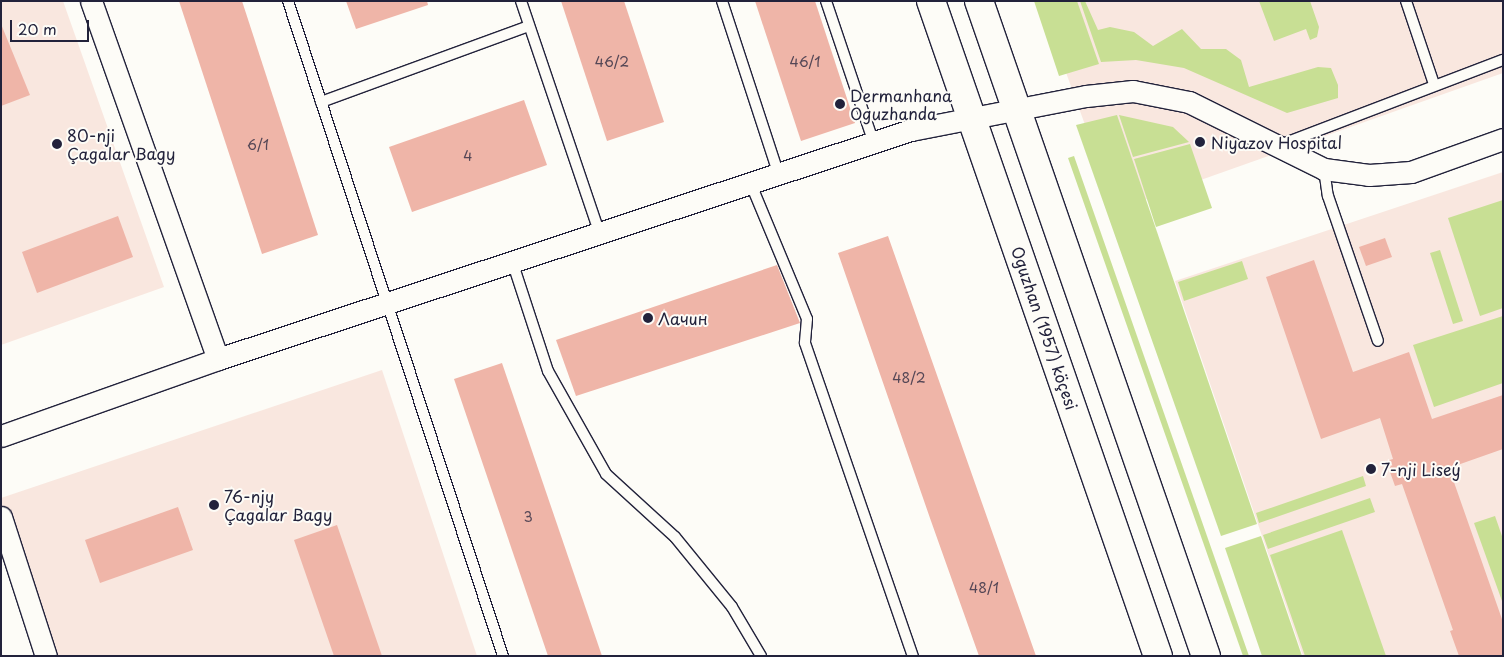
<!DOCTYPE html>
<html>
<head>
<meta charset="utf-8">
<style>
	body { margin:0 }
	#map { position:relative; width:1504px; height:657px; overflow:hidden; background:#fdfcf7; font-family:"Playpen Sans",sans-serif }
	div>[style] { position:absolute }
	.built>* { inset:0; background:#f9e7df }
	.green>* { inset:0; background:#c8df94 }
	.building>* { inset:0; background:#efb5a8 }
	.roads { filter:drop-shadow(1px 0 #22223b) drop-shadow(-1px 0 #22223b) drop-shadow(0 1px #22223b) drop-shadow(0 -1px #22223b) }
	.lane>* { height:10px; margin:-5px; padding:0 5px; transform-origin:5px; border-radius:5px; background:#fdfcf7 }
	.street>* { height:21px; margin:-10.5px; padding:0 10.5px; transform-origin:10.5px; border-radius:10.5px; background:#fdfcf7 }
	.secondary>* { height:28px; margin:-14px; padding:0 14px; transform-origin:14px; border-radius:14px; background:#fdfcf7 }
	.dots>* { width:14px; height:14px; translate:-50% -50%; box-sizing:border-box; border:2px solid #fdfcf7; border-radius:50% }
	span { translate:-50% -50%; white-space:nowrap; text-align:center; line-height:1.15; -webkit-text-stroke:4px #fdfcf7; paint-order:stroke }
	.number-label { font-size:14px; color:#554756 }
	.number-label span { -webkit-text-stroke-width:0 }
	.poi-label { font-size:16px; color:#22223b }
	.left { translate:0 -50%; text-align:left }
	.street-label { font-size:16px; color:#22223b }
	.frame { position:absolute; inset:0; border:2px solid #22223b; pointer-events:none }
	.scale { position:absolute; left:10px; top:20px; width:79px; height:22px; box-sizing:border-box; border:2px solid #22223b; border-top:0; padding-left:6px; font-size:15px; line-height:18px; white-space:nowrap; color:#22223b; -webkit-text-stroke:4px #fdfcf7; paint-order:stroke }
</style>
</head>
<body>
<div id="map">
	<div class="built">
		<div style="clip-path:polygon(63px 1px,164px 287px,1px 345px,1px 2px)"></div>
		<div style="clip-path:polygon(1040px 1px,1503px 1px,1503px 73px,1116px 210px)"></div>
		<div style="clip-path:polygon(1503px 172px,1503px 656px,1303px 656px,1175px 281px)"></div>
		<div style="clip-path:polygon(382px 370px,477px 656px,49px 656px,1px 513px,1px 498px)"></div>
	</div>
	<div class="green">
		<div style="clip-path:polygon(1034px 1px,1077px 1px,1099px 64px,1059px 76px)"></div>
		<div style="clip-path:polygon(1080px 1px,1085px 1px,1098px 30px,1110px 27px,1134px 32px,1153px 46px,1182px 29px,1201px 49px,1226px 49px,1241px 60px,1249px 87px,1318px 67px,1331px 68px,1338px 85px,1338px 98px,1287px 113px,1184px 68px,1136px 60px,1101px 62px)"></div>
		<div style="clip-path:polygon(1259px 1px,1310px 1px,1319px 27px,1317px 37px,1310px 40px,1306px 29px,1274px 41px)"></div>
		<div style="clip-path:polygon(1117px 115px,1257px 524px,1221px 536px,1076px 125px)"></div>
		<div style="clip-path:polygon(1119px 115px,1173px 127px,1189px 142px,1133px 157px)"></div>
		<div style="clip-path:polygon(1190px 144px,1212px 208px,1156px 227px,1134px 159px)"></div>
		<div style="clip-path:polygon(1074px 156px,1249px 656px,1243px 656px,1068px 158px)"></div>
		<div style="clip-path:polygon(1503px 200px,1503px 308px,1480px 316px,1448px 218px)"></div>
		<div style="clip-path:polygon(1440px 250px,1463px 321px,1453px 324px,1430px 253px)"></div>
		<div style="clip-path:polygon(1242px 261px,1248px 279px,1184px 301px,1178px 282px)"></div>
		<div style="clip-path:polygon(1503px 316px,1503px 383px,1434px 407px,1413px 345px)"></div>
		<div style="clip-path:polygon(1363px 476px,1366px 486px,1259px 523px,1256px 513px)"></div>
		<div style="clip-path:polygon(1370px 498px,1375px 512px,1268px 549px,1263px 535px)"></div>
		<div style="clip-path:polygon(1495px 516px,1503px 539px,1502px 601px,1474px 523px)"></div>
		<div style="clip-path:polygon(1342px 530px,1386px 656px,1305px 656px,1270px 555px)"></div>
		<div style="clip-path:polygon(1261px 536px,1302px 656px,1262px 656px,1225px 548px)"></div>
	</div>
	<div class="building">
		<div style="clip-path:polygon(179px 1px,242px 1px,318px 235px,262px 254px)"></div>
		<div style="clip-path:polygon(346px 1px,427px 1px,428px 5px,356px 29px)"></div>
		<div style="clip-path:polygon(561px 1px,624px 1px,664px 122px,607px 141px)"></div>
		<div style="clip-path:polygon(755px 1px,815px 1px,855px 123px,801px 141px)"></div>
		<div style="clip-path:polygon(1px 24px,30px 95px,1px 106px)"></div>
		<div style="clip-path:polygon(524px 100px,547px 165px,412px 212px,389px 147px)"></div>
		<div style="clip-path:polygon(118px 216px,133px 257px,37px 293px,22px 252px)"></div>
		<div style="clip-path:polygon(888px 236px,982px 503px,1036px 656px,979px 656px,931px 521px,838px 253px)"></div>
		<div style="clip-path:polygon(1385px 238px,1392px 257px,1366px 266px,1359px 247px)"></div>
		<div style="clip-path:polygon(1314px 260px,1353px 372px,1409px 352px,1432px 419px,1503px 395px,1503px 449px,1449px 468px,1503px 622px,1503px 656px,1459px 656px,1450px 631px,1453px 630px,1402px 484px,1395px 486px,1386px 461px,1393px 459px,1380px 418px,1321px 439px,1266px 277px)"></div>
		<div style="clip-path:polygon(777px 265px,800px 323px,576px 396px,556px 340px)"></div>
		<div style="clip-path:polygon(502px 363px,602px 656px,548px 656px,454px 379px)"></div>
		<div style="clip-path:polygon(178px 507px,193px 550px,100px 583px,85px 540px)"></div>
		<div style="clip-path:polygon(337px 525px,382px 656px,334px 656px,294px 540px)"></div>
	</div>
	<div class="roads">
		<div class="lane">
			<div style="left:288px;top:1px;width:689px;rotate:71.83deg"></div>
			<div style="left:521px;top:1px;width:244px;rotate:71.3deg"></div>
			<div style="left:722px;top:1px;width:180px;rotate:71.9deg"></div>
			<div style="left:826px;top:1px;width:148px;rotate:71.4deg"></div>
			<div style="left:1406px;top:1px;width:88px;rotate:71.4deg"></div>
			<div style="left:321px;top:102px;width:221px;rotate:-20.1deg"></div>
			<div style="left:1280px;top:145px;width:239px;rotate:-20.9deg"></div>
			<div style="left:1324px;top:169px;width:27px;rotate:82deg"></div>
			<div style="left:1328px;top:196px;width:153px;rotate:71deg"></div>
			<div style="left:750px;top:182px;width:148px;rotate:67.4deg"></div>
			<div style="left:807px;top:319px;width:24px;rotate:95deg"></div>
			<div style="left:805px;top:343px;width:331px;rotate:71deg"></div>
			<div style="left:512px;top:261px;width:116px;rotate:71.9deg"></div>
			<div style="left:548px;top:371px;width:118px;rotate:60.6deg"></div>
			<div style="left:606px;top:474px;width:93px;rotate:42.4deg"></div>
			<div style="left:675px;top:537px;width:90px;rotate:50.8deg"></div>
			<div style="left:732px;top:607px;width:57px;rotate:59.4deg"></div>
		</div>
		<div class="street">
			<div style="left:91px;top:1px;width:380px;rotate:70.5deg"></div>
			<div style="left:1px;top:436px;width:230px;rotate:-19.5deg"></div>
			<div style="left:218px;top:359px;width:730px;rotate:-18.29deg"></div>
			<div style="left:911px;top:130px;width:178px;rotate:-11deg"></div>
			<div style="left:1086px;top:96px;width:47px;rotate:-6.1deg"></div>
			<div style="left:1133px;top:91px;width:57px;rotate:11.1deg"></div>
			<div style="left:1189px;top:102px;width:151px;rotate:26.4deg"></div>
			<div style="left:1324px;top:169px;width:45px;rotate:7.6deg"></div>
			<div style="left:1369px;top:175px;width:42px;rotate:-4.1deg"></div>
			<div style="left:1411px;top:172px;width:98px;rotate:-19.7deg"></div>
			<div style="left:1px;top:517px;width:146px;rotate:72.1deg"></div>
		</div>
		<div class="secondary">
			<div style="left:931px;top:1px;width:693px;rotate:70.89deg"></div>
			<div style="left:979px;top:1px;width:693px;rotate:70.89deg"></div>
		</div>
	</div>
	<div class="dots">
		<div style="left:840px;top:104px;background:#22223b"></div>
		<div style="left:1200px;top:142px;background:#22223b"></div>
		<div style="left:57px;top:144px;background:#22223b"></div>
		<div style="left:648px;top:318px;background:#22223b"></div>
		<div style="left:1371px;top:469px;background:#22223b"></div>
		<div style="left:214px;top:505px;background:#22223b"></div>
	</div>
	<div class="number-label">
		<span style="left:612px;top:62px">46/2</span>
		<span style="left:805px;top:62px">46/1</span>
		<span style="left:258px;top:145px">6/1</span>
		<span style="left:468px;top:156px">4</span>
		<span style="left:909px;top:378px">48/2</span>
		<span style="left:528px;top:517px">3</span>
		<span style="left:984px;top:588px">48/1</span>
	</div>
	<div class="poi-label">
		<span class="left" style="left:850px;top:104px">Dermanhana<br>Oguzhanda</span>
		<span class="left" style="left:67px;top:144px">80-nji<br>Çagalar Bagy</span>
		<span class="left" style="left:1211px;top:142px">Niyazov Hospital</span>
		<span class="left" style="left:658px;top:318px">Лачин</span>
		<span class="left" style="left:1381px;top:469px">7-nji Liseý</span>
		<span class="left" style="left:224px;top:505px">76-njy<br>Çagalar Bagy</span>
	</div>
	<div class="street-label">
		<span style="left:1045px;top:328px;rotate:71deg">Oguzhan (1957) köçesi</span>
	</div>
	<div class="frame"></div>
	<div class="scale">20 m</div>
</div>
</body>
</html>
